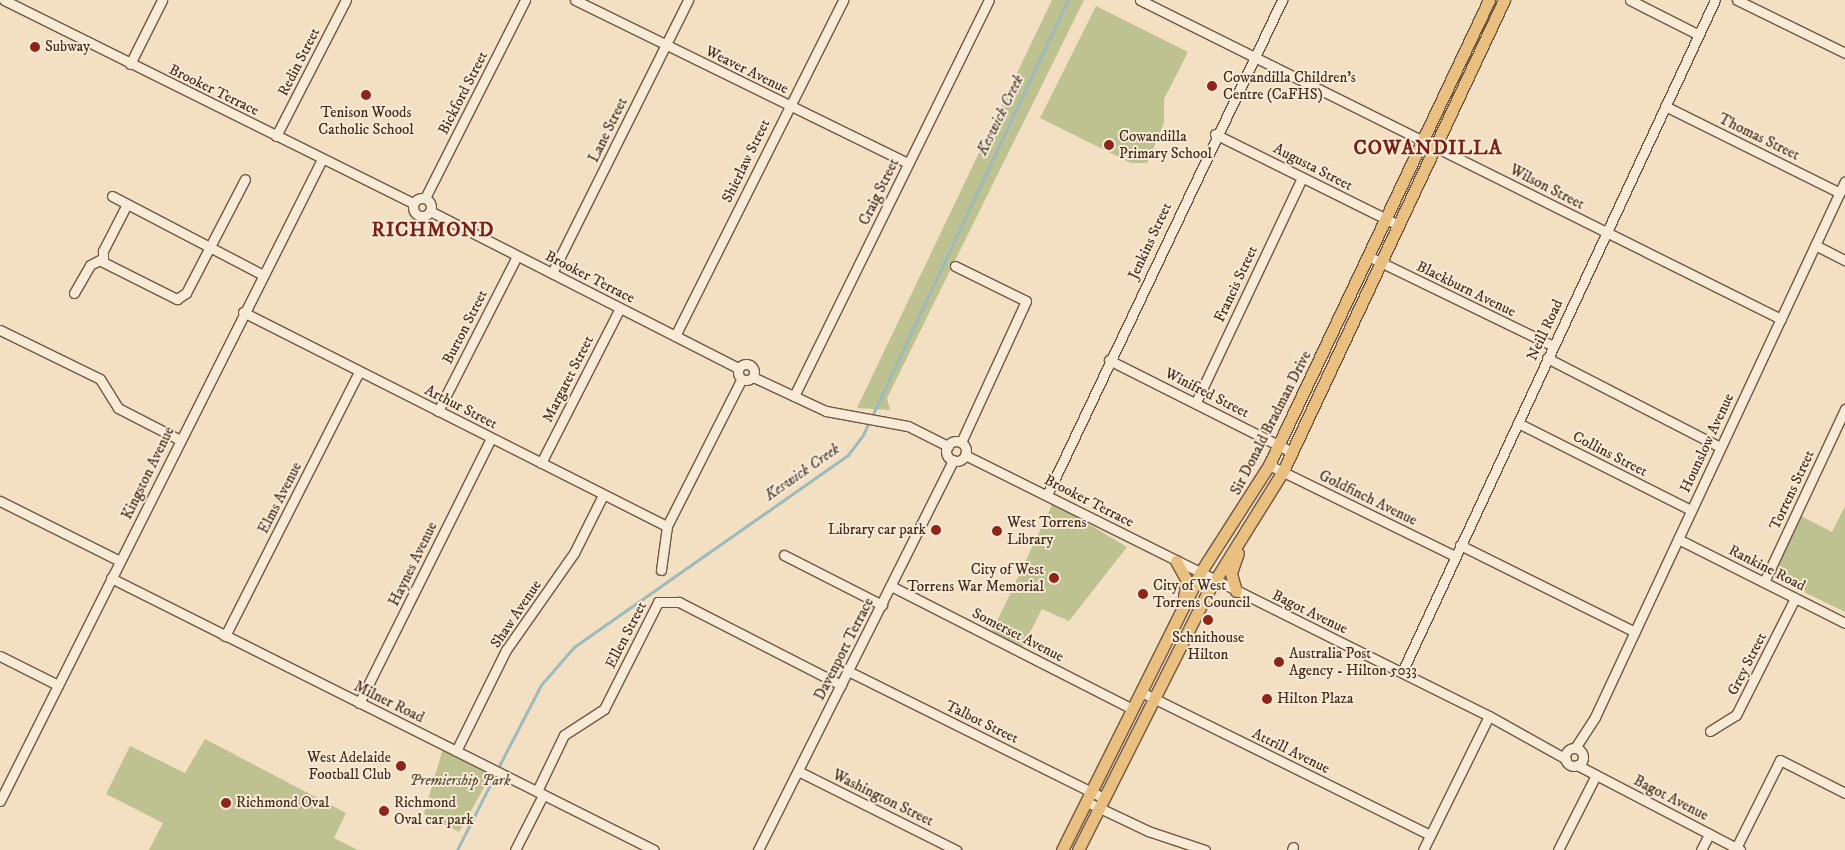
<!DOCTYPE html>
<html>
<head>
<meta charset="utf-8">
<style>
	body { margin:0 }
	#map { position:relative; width:1845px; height:850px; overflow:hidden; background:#f3dfc2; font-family:"IM FELL DW Pica",serif }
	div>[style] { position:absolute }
	.green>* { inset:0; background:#bec190 }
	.stream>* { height:2.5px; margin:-1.25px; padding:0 1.25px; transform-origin:1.25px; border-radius:1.25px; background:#9ebbbb }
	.roads { filter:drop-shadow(1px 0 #705743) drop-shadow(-1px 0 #705743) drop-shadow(0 1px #705743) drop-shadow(0 -1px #705743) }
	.minor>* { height:9px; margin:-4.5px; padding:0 4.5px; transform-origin:4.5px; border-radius:4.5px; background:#f7ead7 }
	.minor>.ring { margin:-4.5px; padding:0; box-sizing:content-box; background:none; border:9px solid #f7ead7; border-radius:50% }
	.major>* { height:11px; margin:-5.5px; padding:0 5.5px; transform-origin:5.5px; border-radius:5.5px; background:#eac081 }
	.dots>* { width:14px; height:14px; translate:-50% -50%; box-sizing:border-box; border:2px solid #f7ead7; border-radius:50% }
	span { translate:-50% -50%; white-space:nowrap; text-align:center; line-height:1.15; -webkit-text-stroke:4px #f7ead7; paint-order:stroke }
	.poi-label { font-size:15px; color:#442a19 }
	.left { translate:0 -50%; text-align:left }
	.right { translate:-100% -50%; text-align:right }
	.street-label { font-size:15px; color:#442a19 }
	.park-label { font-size:15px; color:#625037; font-style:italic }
	.water-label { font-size:16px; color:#5a4e42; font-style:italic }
	.district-label { font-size:20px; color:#7a1f14; font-weight:700; letter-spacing:1px }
</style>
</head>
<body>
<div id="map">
	<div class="green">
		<div style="clip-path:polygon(1052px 0,1084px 0,887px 398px,890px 410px,857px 408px)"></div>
		<div style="clip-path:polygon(1096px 6px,1188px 52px,1164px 99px,1164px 123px,1147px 163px,1131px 163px,1040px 118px)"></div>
		<div style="clip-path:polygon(1053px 503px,1127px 547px,1069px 621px,1042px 609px,1020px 652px,990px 636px)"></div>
		<div style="clip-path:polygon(1845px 506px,1845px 612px,1771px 576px,1799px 515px,1832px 532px)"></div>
		<div style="clip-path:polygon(205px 739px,346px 813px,334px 838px,358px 850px,149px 850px,163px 823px,106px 794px,130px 746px,185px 773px)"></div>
		<div style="clip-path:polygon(444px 745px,494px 770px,459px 832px,424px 814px)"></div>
	</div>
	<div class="stream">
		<div style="left:498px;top:768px;width:93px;rotate:-62.6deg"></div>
		<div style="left:541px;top:685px;width:50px;rotate:-49deg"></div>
		<div style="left:574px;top:647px;width:335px;rotate:-35deg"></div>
		<div style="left:848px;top:455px;width:25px;rotate:-53deg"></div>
		<div style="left:863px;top:435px;width:481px;rotate:-64.8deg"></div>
		<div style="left:457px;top:850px;width:86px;rotate:-63.1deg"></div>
	</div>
	<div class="roads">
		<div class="minor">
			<div style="left:4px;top:0;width:457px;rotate:26.4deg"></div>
			<div style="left:575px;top:0;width:371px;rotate:26.1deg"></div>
			<div style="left:1140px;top:0;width:716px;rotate:26.46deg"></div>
			<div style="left:1630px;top:0;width:77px;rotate:26.9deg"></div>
			<div style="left:1737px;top:0;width:120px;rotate:26.1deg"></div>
			<div style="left:130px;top:64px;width:72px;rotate:-63.4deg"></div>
			<div style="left:1665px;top:106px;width:195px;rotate:26.4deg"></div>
			<div style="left:1215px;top:134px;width:204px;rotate:26.4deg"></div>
			<div style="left:276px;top:136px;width:153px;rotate:-62.8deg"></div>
			<div style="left:112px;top:196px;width:170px;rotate:27.6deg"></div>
			<div class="ring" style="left:413px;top:198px;width:9px;height:9px"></div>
			<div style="left:425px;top:198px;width:222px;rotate:-63.2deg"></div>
			<div style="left:126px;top:206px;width:51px;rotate:117.1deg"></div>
			<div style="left:103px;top:251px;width:11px;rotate:90deg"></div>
			<div style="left:103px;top:262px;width:83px;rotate:26.6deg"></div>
			<div style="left:177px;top:299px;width:11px;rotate:-34deg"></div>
			<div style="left:186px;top:293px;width:128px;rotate:-62.6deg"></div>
			<div style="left:430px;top:211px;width:346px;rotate:27deg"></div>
			<div style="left:1815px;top:245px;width:34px;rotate:27deg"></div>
			<div style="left:1368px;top:256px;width:206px;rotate:25.9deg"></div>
			<div style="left:955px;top:266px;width:79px;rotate:26.2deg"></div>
			<div style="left:1026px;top:301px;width:155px;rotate:114.7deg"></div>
			<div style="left:552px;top:273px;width:305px;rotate:-63.5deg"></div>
			<div style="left:74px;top:293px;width:32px;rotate:-60deg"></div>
			<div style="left:90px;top:265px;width:13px;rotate:-27deg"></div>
			<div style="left:243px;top:312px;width:475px;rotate:26.8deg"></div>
			<div style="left:667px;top:526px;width:164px;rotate:-63.1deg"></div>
			<div style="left:0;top:330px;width:111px;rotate:26.1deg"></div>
			<div style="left:100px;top:379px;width:34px;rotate:58deg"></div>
			<div style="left:118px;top:408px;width:70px;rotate:27.3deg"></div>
			<div style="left:675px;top:336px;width:376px;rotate:-63.4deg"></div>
			<div style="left:1547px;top:358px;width:195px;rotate:27.2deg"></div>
			<div style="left:1109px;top:360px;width:205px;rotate:26.7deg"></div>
			<div class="ring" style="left:738px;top:364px;width:7px;height:7px"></div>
			<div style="left:753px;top:377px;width:81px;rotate:25deg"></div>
			<div style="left:826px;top:411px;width:83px;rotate:10.4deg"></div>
			<div style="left:908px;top:426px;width:45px;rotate:26.6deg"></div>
			<div style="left:794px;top:396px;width:441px;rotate:-63.8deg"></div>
			<div style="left:1196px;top:402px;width:248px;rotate:-64.7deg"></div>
			<div style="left:438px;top:411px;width:174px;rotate:-63deg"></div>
			<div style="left:1518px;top:423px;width:194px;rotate:26.7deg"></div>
			<div class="ring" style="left:946px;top:441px;width:11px;height:11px"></div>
			<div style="left:965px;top:455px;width:585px;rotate:26.48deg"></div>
			<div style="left:1489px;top:716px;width:88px;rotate:29.2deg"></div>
			<div style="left:541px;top:463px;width:174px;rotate:-63deg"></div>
			<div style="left:1269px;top:465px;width:207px;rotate:26.1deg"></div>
			<div style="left:1047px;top:495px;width:548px;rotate:-64.6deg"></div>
			<div style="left:0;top:501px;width:134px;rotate:26.6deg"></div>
			<div style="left:1678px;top:539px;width:187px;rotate:26.7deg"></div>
			<div style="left:1460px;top:545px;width:195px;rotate:26.4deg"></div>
			<div style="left:784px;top:555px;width:110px;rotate:27deg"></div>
			<div style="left:661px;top:570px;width:44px;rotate:-82.2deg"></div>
			<div style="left:111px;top:578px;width:607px;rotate:26.61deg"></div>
			<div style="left:1764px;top:582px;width:191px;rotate:-64.9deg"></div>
			<div style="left:891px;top:586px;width:271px;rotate:27deg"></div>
			<div style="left:225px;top:636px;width:296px;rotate:-63.1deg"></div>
			<div style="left:0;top:656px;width:65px;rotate:26.6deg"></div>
			<div style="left:848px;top:671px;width:286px;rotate:26.4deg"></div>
			<div style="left:1402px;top:672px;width:741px;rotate:-65.03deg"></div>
			<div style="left:1141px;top:692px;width:322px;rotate:26.3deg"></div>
			<div style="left:359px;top:703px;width:296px;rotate:-63.5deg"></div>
			<div style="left:1710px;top:731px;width:31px;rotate:-32deg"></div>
			<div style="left:1736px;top:715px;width:131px;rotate:-63.2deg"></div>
			<div style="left:1575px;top:748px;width:37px;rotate:-57deg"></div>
			<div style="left:1595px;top:717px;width:591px;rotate:-64.99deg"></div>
			<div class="ring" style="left:1565px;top:748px;width:9px;height:9px"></div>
			<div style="left:456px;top:751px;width:113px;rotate:-63.7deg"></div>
			<div style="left:506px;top:650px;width:118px;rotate:-55deg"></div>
			<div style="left:574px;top:553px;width:65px;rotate:-63.4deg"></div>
			<div style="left:1577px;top:765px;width:184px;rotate:27.5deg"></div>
			<div style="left:798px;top:771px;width:177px;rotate:26.6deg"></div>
			<div style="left:537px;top:791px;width:62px;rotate:-64.3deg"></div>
			<div style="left:564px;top:735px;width:48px;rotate:-33deg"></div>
			<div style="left:604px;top:709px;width:120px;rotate:-63.2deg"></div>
			<div style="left:658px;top:602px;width:21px"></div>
			<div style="left:679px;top:602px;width:182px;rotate:27.1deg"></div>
			<div style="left:0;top:801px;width:718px;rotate:-63.36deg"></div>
			<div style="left:1087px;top:802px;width:68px;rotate:25.4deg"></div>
			<div style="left:1148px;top:831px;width:60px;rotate:18.4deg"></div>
			<div style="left:1736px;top:848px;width:98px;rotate:-63.4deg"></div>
			<div style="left:1780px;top:760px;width:73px;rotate:26.9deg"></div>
			<div style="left:515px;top:850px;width:62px;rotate:-63deg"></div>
			<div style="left:758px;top:850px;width:436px;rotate:-63.4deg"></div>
			<div style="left:1292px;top:850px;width:3px;rotate:-72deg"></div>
			<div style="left:1423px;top:850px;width:149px;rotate:-63.8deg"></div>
			<div style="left:1558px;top:850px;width:84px;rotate:-63.1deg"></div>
			<div style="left:1701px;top:850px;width:18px;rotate:-63deg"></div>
		</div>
		<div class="major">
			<div style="left:1176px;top:561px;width:23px;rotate:61deg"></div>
			<div style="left:1187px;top:581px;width:16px;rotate:101deg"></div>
			<div style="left:1236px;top:591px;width:19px;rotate:-106deg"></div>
			<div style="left:1231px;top:573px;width:21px;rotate:-71deg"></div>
			<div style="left:1062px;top:850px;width:309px;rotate:-63.5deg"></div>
			<div style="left:1200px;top:573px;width:128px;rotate:-57.4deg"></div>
			<div style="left:1269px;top:465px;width:514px;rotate:-64.68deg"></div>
			<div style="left:1078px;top:850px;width:291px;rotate:-63.3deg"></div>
			<div style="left:1209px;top:590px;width:140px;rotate:-58.1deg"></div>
			<div style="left:1283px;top:471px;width:520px;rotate:-64.86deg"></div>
		</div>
	</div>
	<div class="dots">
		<div style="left:35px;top:47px;background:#8f2418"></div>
		<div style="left:1212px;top:86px;background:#8f2418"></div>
		<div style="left:366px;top:95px;background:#8f2418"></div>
		<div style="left:1109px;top:145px;background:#8f2418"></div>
		<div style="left:936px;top:530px;background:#8f2418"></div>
		<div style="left:997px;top:531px;background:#8f2418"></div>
		<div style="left:1054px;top:578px;background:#8f2418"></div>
		<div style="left:1143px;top:594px;background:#8f2418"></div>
		<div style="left:1208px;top:620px;background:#8f2418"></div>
		<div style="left:1279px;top:662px;background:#8f2418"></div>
		<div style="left:1267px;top:699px;background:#8f2418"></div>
		<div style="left:401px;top:766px;background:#8f2418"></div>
		<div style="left:226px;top:803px;background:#8f2418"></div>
		<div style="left:384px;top:811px;background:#8f2418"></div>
	</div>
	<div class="poi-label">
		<span class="left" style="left:45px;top:47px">Subway</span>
		<span class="left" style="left:1223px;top:86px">Cowandilla Children’s<br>Centre (CaFHS)</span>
		<span style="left:366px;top:121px">Tenison Woods<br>Catholic School</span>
		<span class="left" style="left:1119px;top:145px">Cowandilla<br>Primary School</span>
		<span class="left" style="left:1007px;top:531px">West Torrens<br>Library</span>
		<span class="right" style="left:926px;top:530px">Library car park</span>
		<span class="right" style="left:1044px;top:578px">City of West<br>Torrens War Memorial</span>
		<span class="left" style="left:1153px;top:594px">City of West<br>Torrens Council</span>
		<span style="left:1208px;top:646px">Schnithouse<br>Hilton</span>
		<span class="left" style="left:1289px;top:662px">Australia Post<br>Agency - Hilton 5033</span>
		<span class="left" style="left:1277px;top:699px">Hilton Plaza</span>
		<span class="right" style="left:391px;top:766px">West Adelaide<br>Football Club</span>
		<span class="left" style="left:394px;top:811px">Richmond<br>Oval car park</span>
		<span class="left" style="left:236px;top:803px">Richmond Oval</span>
	</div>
	<div class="street-label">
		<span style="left:299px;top:62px;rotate:-63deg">Redin Street</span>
		<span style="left:747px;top:70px;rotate:26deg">Weaver Avenue</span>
		<span style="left:214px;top:90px;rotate:26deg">Brooker Terrace</span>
		<span style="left:463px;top:93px;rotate:-63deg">Bickford Street</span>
		<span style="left:608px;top:130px;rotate:-64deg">Lane Street</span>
		<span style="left:1759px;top:137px;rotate:26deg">Thomas Street</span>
		<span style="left:746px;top:161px;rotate:-64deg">Shierlaw Street</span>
		<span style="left:1313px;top:167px;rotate:27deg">Augusta Street</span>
		<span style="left:1547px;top:187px;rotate:27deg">Wilson Street</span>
		<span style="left:879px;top:192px;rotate:-64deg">Craig Street</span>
		<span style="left:1150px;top:241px;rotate:-65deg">Jenkins Street</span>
		<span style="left:590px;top:277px;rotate:27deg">Brooker Terrace</span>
		<span style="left:1236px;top:284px;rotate:-65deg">Francis Street</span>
		<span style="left:1466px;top:289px;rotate:26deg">Blackburn Avenue</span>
		<span style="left:465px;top:327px;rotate:-63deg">Burton Street</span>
		<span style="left:1545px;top:330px;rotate:-65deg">Neill Road</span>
		<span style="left:568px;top:379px;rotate:-63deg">Margaret Street</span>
		<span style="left:1207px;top:393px;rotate:27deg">Winifred Street</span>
		<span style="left:461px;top:407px;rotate:27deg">Arthur Street</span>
		<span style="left:1271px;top:423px;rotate:-63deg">Sir Donald Bradman Drive</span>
		<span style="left:1707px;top:443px;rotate:-65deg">Hounslow Avenue</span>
		<span style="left:1610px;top:454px;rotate:27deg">Collins Street</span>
		<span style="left:148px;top:473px;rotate:-64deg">Kingston Avenue</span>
		<span style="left:1792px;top:490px;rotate:-65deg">Torrens Street</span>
		<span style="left:280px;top:498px;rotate:-63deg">Elms Avenue</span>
		<span style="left:1368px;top:498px;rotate:26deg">Goldfinch Avenue</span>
		<span style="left:1089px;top:501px;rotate:27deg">Brooker Terrace</span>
		<span style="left:413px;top:564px;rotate:-64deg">Haynes Avenue</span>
		<span style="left:1767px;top:568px;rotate:27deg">Rankine Road</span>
		<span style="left:1310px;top:612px;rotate:26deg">Bagot Avenue</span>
		<span style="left:516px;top:614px;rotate:-56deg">Shaw Avenue</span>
		<span style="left:626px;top:635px;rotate:-63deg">Ellen Street</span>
		<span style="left:1018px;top:635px;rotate:27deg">Somerset Avenue</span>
		<span style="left:844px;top:649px;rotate:-63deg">Davenport Terrace</span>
		<span style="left:1747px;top:664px;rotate:-63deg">Grey Street</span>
		<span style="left:389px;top:702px;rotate:26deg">Milner Road</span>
		<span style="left:982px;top:722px;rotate:26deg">Talbot Street</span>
		<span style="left:1291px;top:751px;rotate:26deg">Attrill Avenue</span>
		<span style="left:883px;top:798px;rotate:26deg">Washington Street</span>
		<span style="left:1671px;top:798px;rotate:27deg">Bagot Avenue</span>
	</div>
	<div class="park-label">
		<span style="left:460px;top:781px">Premiership Park</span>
	</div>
	<div class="water-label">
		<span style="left:1000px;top:115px;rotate:-64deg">Keswick Creek</span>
		<span style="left:802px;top:472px;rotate:-35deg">Keswick Creek</span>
	</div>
	<div class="district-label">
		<span style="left:1428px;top:148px">COWANDILLA</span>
		<span style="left:433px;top:230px">RICHMOND</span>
	</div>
</div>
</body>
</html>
